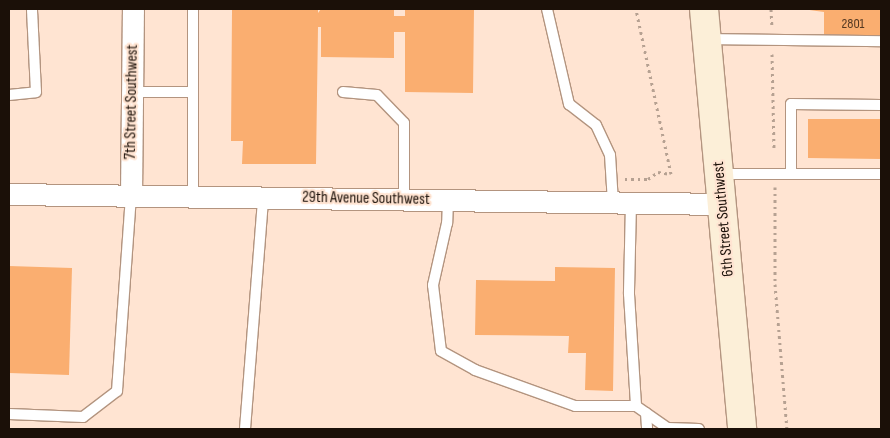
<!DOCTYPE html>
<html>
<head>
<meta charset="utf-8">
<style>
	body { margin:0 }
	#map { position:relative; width:890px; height:438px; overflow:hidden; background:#ffe4d2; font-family:"Sofia Sans Condensed",sans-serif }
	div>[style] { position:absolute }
	.building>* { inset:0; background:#faae70 }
	.path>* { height:3px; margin-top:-1.5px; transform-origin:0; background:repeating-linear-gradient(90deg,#b6a192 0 2.5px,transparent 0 6.5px) }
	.roads { filter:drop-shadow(1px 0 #b3947f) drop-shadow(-1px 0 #b3947f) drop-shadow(0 1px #b3947f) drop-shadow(0 -1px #b3947f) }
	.lane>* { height:10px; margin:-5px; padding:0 5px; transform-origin:5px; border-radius:5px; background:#fff }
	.street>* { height:21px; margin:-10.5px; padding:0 10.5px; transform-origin:10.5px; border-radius:10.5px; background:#fff }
	.secondary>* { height:28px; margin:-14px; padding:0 14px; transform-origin:14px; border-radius:14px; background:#fcefd8 }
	span { translate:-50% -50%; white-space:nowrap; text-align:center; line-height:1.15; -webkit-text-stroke:4.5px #ffe4d2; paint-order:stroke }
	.number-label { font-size:14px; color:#533822 }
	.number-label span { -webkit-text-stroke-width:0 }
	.street-label { font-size:16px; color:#1b1008 }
	.frame { position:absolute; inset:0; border:10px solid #1b1008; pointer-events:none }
</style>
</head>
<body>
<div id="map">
	<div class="building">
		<div style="clip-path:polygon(318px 9px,318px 13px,321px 9px,394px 9px,394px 16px,405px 16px,405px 9px,474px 9px,473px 93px,405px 92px,405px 32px,394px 32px,394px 58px,321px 57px,321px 27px,318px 27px,316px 164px,242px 164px,243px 141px,231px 141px,232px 10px)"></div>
		<div style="clip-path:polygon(802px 9px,881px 9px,881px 37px,824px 36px,824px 12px)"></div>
		<div style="clip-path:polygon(808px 119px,881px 119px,881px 159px,808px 158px)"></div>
		<div style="clip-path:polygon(9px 266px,72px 268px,69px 375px,9px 373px)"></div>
		<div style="clip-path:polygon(555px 267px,615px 268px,613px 391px,585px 390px,586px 353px,568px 353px,569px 336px,475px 335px,476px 280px,555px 281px)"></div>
	</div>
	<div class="path">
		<div style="left:771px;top:9px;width:17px;rotate:87deg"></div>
		<div style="left:772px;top:54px;width:94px;rotate:88.8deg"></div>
		<div style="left:625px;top:179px;width:23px"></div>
		<div style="left:648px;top:179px;width:12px;rotate:-35deg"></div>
		<div style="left:658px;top:172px;width:13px;rotate:9deg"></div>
		<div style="left:671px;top:174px;width:169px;rotate:-102deg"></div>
		<div style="left:775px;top:187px;width:97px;rotate:90deg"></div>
		<div style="left:775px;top:284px;width:145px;rotate:85.3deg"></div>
	</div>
	<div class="roads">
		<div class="lane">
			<div style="left:193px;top:9px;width:188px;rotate:90deg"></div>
			<div style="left:547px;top:9px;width:98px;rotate:77deg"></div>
			<div style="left:569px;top:104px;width:34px;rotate:38deg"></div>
			<div style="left:596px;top:125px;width:33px;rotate:65deg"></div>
			<div style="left:610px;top:155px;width:48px;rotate:86.4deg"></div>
			<div style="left:708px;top:39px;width:173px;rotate:0.7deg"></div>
			<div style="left:132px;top:92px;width:61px"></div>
			<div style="left:343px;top:92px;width:34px;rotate:5deg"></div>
			<div style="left:377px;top:95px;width:39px;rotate:46deg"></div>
			<div style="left:404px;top:123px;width:77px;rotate:90deg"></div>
			<div style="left:9px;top:95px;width:27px;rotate:-6deg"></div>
			<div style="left:36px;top:92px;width:83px;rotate:-92.8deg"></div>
			<div style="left:720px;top:174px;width:161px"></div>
			<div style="left:791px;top:174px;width:70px;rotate:-90deg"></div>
			<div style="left:791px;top:104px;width:90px;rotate:0.6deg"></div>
			<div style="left:448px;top:200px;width:23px;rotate:92deg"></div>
			<div style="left:447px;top:223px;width:64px;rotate:102.7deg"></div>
			<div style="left:433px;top:285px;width:66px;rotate:83.1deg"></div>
			<div style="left:441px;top:351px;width:39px;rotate:29deg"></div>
			<div style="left:475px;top:370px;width:106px;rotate:19.8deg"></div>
			<div style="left:575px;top:406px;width:61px"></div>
			<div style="left:631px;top:203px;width:91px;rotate:91.3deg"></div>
			<div style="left:629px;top:294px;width:112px;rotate:86.4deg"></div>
			<div style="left:636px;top:406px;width:39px;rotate:35deg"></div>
			<div style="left:668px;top:428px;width:31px;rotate:2deg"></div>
			<div style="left:646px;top:413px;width:16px;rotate:86deg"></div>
			<div style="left:9px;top:414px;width:74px;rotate:2.3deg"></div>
			<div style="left:83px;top:417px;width:43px;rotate:-37.4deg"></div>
			<div style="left:117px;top:391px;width:196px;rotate:-85.9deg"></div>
			<div style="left:245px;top:429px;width:232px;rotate:-85.5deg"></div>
		</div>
		<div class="street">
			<div style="left:9px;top:194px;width:714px;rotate:0.8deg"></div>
			<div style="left:131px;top:196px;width:187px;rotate:-89.4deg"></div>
		</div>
		<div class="secondary">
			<div style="left:704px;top:9px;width:422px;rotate:84.8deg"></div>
		</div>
	</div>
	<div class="number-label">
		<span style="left:853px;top:24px">2801</span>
	</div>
	<div class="street-label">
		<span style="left:132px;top:102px;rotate:-89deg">7th Street Southwest</span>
		<span style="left:366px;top:199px;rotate:1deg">29th Avenue Southwest</span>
		<span style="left:724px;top:219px;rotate:-95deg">6th Street Southwest</span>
	</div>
	<div class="frame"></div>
</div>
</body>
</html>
